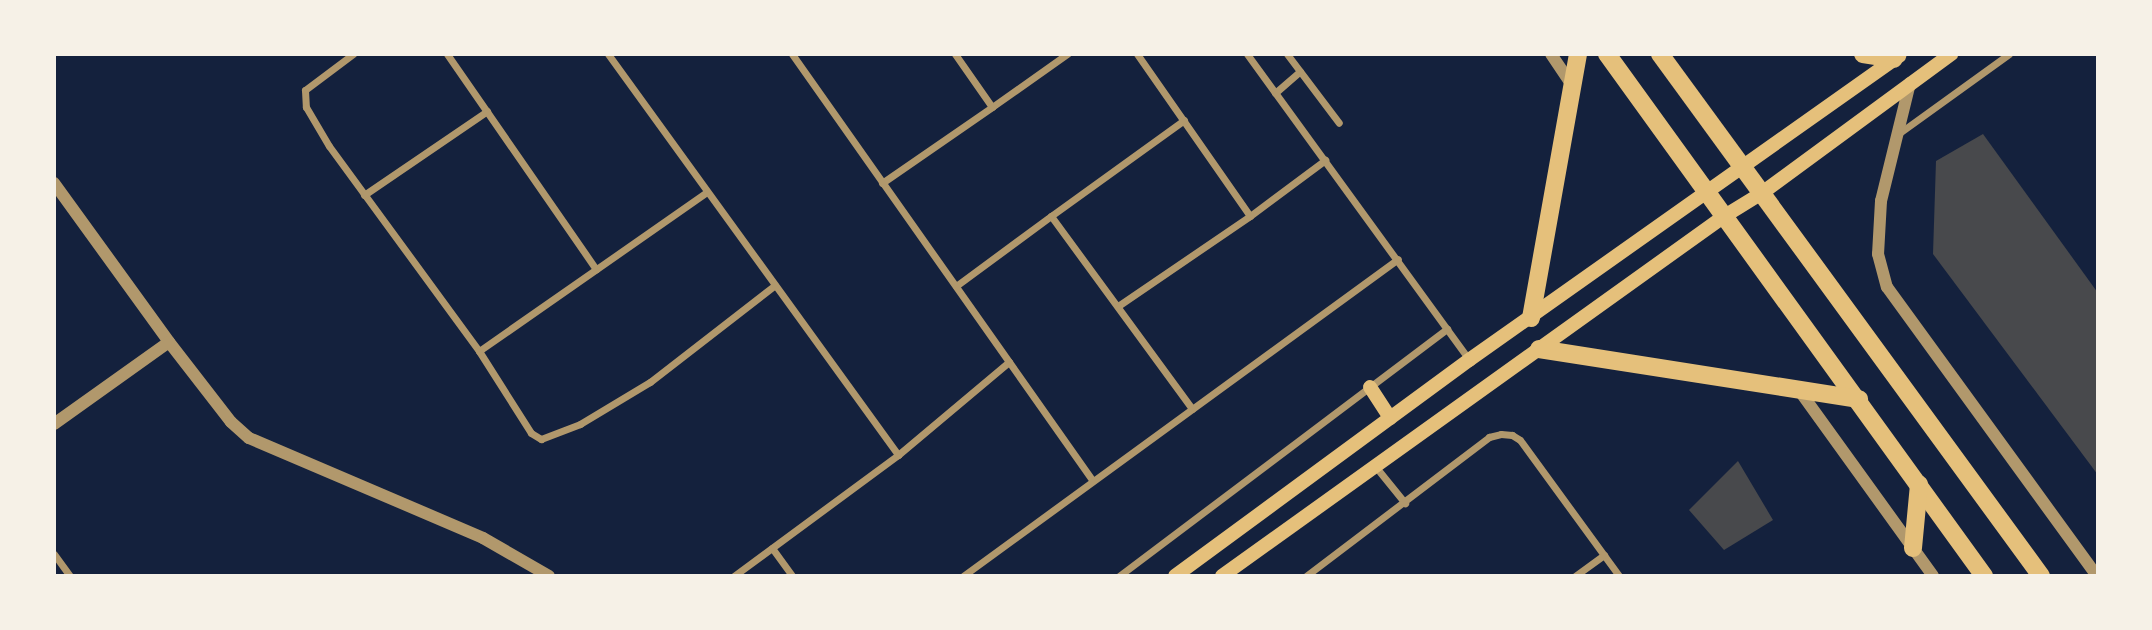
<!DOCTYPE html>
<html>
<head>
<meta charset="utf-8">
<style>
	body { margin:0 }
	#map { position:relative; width:2152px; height:630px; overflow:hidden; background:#14213d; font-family:Inter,sans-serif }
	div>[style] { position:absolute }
	.building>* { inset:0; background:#48494c }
	.minor>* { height:7px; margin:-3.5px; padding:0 3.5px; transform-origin:3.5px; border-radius:3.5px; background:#b1986c }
	.tertiary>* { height:12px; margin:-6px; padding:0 6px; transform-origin:6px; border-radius:6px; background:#b1986c }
	.secondary>* { height:14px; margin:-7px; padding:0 7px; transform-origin:7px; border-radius:7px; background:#e5c07b }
	.primary>* { height:18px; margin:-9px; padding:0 9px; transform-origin:9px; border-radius:9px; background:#e5c07b }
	span { translate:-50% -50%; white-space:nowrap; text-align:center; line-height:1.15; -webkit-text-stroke:7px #f6f1e7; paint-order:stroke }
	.frame { position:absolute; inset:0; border:56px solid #f6f1e7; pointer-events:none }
</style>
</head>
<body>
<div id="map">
	<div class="building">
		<div style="clip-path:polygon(1983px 134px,2098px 293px,2098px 475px,1933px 254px,1936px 161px)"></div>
		<div style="clip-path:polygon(1738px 461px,1773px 520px,1724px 550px,1689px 510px)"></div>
	</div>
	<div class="minor">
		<div style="left:353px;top:54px;width:60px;rotate:143.1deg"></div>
		<div style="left:305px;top:90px;width:17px;rotate:87deg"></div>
		<div style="left:306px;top:107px;width:45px;rotate:59.5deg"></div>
		<div style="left:329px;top:146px;width:254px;rotate:53.8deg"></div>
		<div style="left:479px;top:351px;width:97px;rotate:57.6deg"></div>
		<div style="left:531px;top:433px;width:12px;rotate:31deg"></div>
		<div style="left:541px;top:439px;width:42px;rotate:-21deg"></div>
		<div style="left:580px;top:424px;width:82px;rotate:-31deg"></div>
		<div style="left:650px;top:382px;width:158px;rotate:-37.8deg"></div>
		<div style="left:447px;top:54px;width:262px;rotate:55.3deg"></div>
		<div style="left:608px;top:54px;width:495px;rotate:54.1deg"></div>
		<div style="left:898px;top:455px;width:204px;rotate:143.6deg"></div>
		<div style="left:792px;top:54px;width:522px;rotate:54.82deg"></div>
		<div style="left:1247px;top:54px;width:378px;rotate:54deg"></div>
		<div style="left:1287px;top:54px;width:86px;rotate:53deg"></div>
		<div style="left:1275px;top:93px;width:33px;rotate:-41deg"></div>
		<div style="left:992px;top:107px;width:92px;rotate:-35.2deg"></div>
		<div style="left:1898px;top:134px;width:137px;rotate:-35.8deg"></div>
		<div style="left:882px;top:183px;width:134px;rotate:-34.6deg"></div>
		<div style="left:992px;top:107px;width:65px;rotate:-124.9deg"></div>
		<div style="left:364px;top:195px;width:149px;rotate:-34.3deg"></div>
		<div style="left:1051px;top:216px;width:164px;rotate:-35.8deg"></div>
		<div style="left:1250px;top:216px;width:94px;rotate:-36.7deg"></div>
		<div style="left:956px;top:286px;width:118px;rotate:-36.4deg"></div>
		<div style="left:1051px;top:216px;width:239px;rotate:53.8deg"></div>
		<div style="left:1118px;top:306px;width:160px;rotate:-34.3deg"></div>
		<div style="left:1250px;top:216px;width:198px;rotate:-124.9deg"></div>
		<div style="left:479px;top:351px;width:278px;rotate:-34.9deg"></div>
		<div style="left:898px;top:455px;width:145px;rotate:-40deg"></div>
		<div style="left:1375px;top:466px;width:48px;rotate:51deg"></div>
		<div style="left:772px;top:548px;width:34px;rotate:54deg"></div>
		<div style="left:54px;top:554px;width:27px;rotate:54deg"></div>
		<div style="left:963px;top:576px;width:538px;rotate:-36.08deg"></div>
		<div style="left:1119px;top:576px;width:411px;rotate:-37deg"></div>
		<div style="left:1306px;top:576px;width:230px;rotate:-37.2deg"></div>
		<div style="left:1489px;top:437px;width:12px;rotate:-14deg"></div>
		<div style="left:1501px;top:434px;width:11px;rotate:5deg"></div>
		<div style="left:1512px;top:435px;width:9px;rotate:32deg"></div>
		<div style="left:1520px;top:440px;width:168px;rotate:53.9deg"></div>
		<div style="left:1575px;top:576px;width:36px;rotate:-36deg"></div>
	</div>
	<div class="tertiary">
		<div style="left:1551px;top:54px;width:37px;rotate:56deg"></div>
		<div style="left:1910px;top:83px;width:122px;rotate:103.8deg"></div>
		<div style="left:1881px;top:201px;width:53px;rotate:93.2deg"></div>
		<div style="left:1878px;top:254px;width:34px;rotate:75deg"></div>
		<div style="left:1887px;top:287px;width:357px;rotate:54deg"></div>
		<div style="left:54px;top:183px;width:196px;rotate:54.1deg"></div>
		<div style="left:169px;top:342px;width:101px;rotate:52.2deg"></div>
		<div style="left:231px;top:422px;width:24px;rotate:42deg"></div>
		<div style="left:249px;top:438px;width:254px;rotate:23.1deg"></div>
		<div style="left:483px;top:538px;width:76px;rotate:29.9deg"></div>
		<div style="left:1799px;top:390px;width:229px;rotate:54.2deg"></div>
		<div style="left:54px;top:424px;width:141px;rotate:-35.5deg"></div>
	</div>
	<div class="secondary">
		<div style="left:1370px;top:387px;width:37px;rotate:57deg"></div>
		<div style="left:1175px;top:576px;width:365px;rotate:-36.3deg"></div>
		<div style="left:1469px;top:360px;width:527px;rotate:-35.26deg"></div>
		<div style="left:1222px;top:576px;width:616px;rotate:-35.62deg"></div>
		<div style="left:1723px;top:217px;width:46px;rotate:-31.6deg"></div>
		<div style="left:1762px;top:193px;width:235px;rotate:-36.3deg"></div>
	</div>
	<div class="primary">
		<div style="left:1607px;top:54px;width:644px;rotate:54.16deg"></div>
		<div style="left:1660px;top:54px;width:646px;rotate:53.87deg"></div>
		<div style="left:1863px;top:54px;width:31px;rotate:9deg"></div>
		<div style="left:1531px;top:318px;width:268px;rotate:-79.9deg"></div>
		<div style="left:1539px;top:349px;width:324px;rotate:8.9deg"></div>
		<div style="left:1913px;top:548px;width:64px;rotate:-84.6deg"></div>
	</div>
	<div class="frame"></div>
</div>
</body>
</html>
